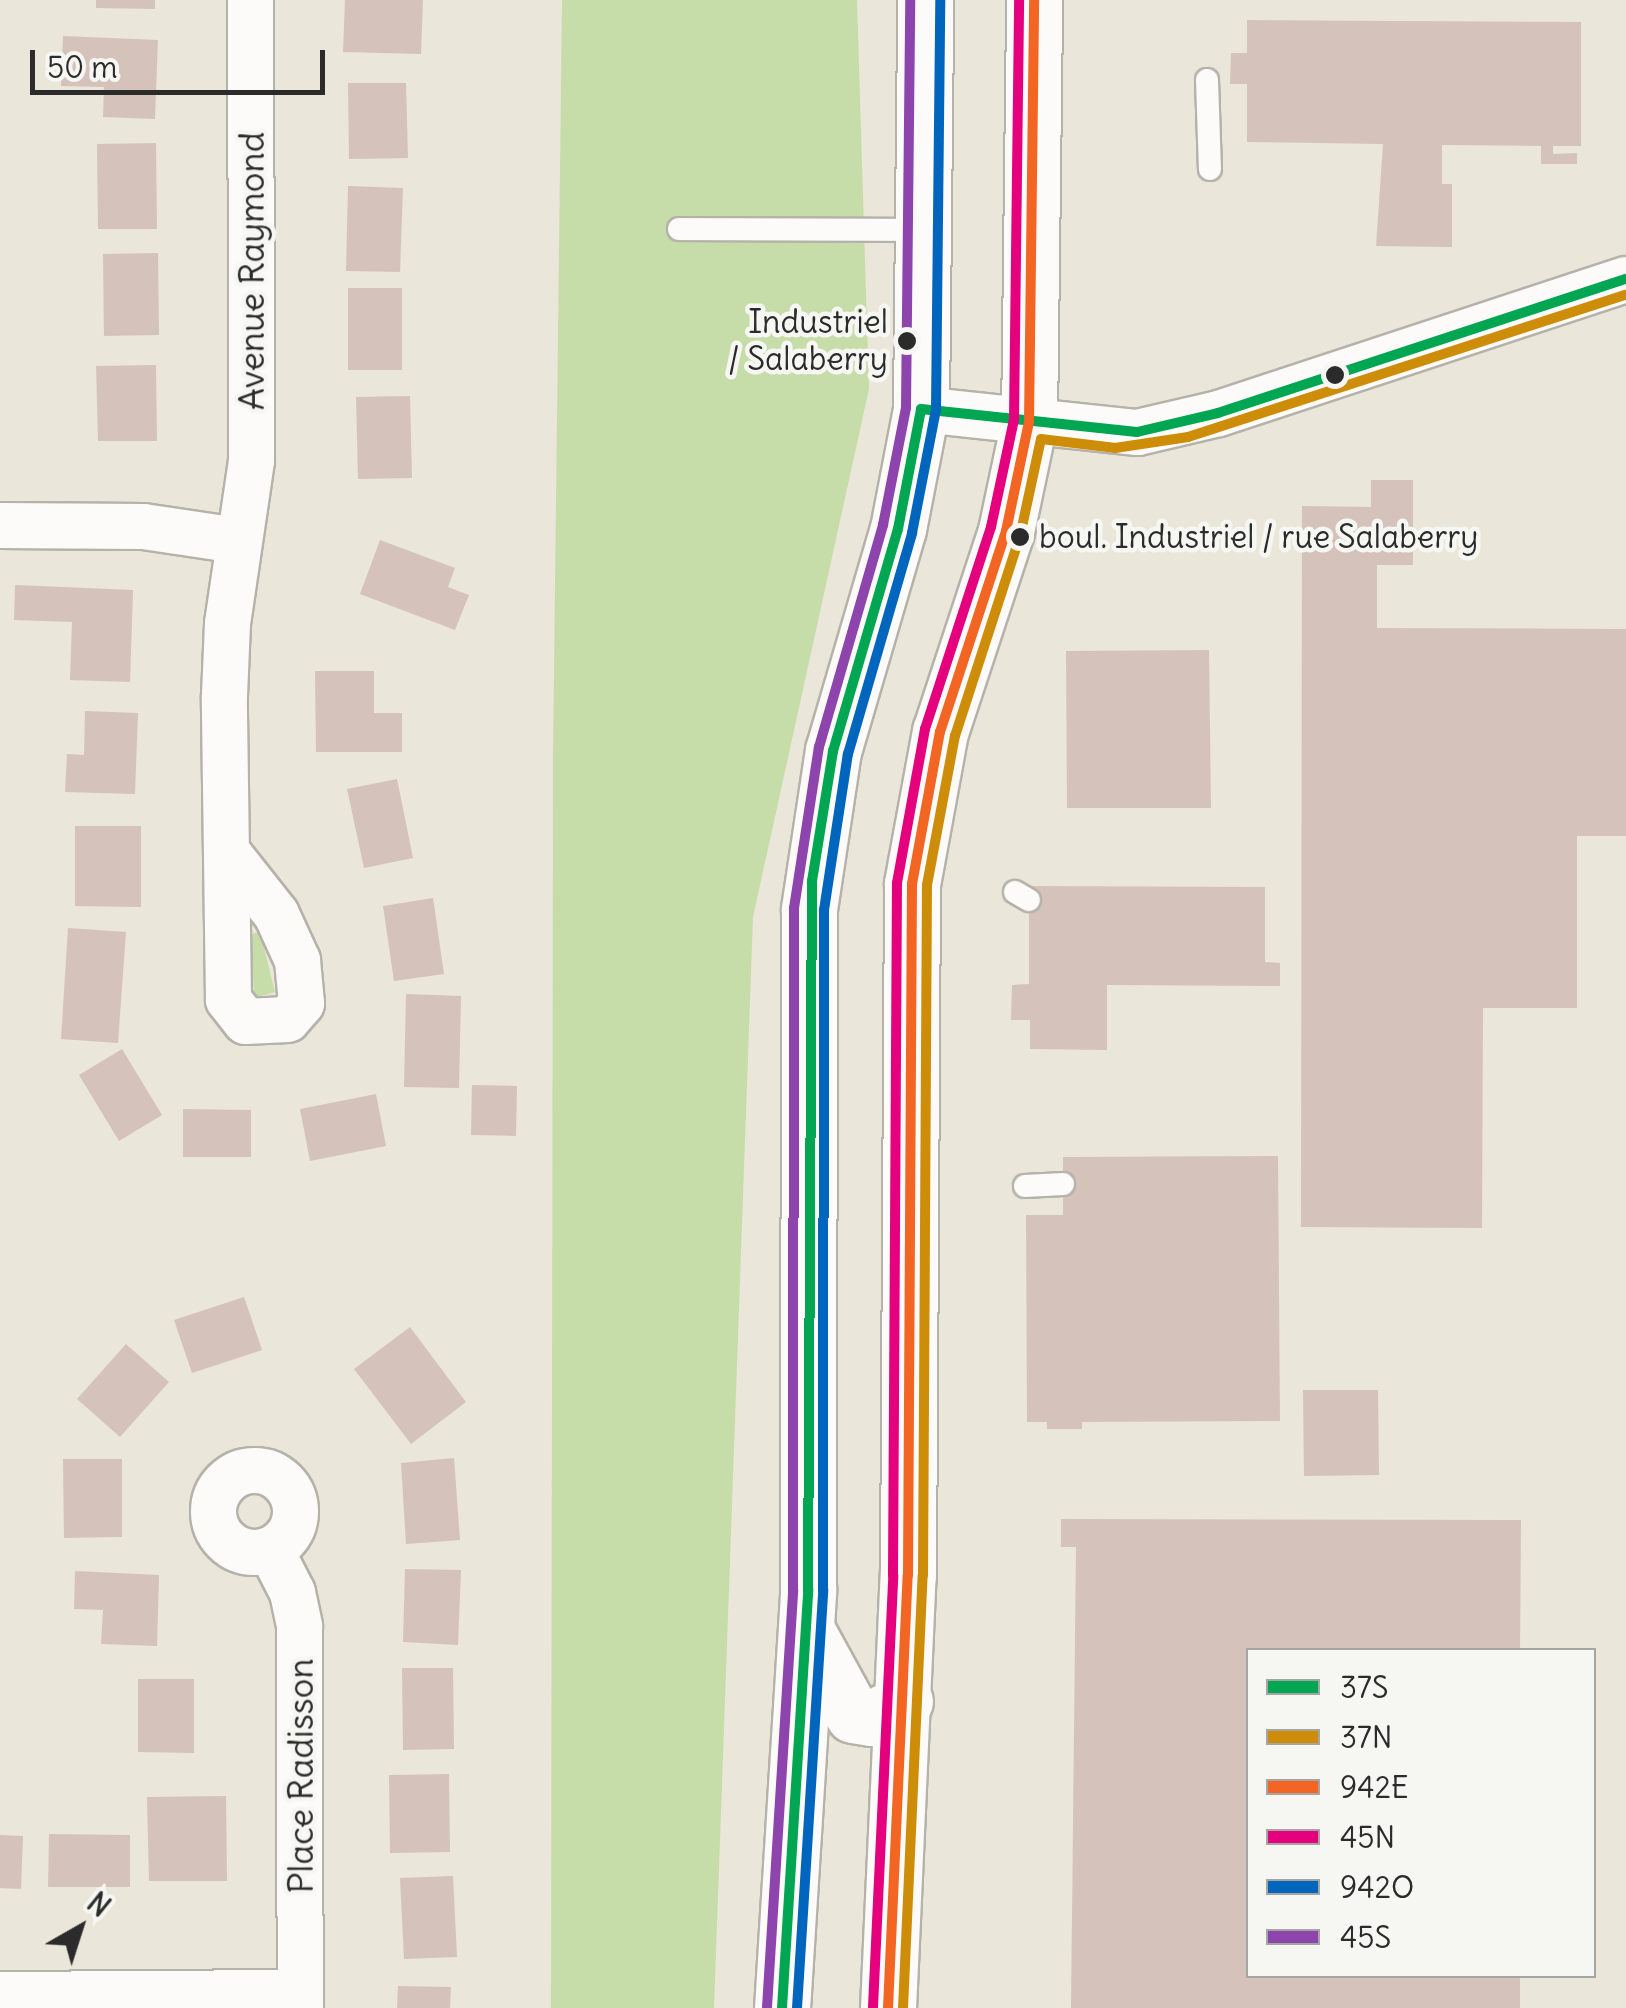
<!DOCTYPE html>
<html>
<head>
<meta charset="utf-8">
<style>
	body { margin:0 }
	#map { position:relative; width:1626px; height:2008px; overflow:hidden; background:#eae6d9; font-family:Delius,sans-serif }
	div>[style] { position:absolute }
	.green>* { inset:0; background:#c7dda9 }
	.building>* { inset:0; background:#d5c3bb }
	.roads { filter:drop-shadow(2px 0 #b5b2aa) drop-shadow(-2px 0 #b5b2aa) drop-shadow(0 2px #b5b2aa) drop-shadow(0 -2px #b5b2aa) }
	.lane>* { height:22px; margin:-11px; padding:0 11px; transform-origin:11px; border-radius:11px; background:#fcfbf9 }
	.street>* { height:45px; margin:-22.5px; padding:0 22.5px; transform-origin:22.5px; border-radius:22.5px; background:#fcfbf9 }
	.street>.ring { margin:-22.5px; padding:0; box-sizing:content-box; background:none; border:45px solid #fcfbf9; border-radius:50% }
	.secondary>* { height:55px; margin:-27.5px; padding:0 27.5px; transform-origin:27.5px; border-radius:27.5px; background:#fcfbf9 }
	.bus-1>* { height:10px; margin:-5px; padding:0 5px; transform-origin:5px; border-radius:5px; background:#00a651 }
	.bus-2>* { height:10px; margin:-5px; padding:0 5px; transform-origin:5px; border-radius:5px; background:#ce8d09 }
	.bus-3>* { height:10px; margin:-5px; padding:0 5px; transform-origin:5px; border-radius:5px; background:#f26522 }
	.bus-4>* { height:10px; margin:-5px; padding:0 5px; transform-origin:5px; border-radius:5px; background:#e5007d }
	.bus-5>* { height:10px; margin:-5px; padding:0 5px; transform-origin:5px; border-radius:5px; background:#0065bd }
	.bus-6>* { height:10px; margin:-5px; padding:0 5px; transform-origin:5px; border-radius:5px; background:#8e44ad }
	.dots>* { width:28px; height:28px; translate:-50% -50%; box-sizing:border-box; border:5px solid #f6f6f2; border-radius:50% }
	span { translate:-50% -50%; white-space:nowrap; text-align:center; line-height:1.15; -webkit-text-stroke:9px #f6f6f2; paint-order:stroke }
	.bus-label { font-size:32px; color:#2b2b2b }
	.right { translate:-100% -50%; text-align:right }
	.left { translate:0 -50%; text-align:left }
	.street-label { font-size:35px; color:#2b2b2b }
	.legend { position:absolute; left:1246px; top:1648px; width:350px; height:330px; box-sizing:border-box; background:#f6f6f2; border:2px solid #a5a5a2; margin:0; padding:12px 18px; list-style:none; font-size:30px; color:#2b2b2b }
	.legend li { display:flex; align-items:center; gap:20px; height:50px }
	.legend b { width:50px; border:2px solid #a5a5a2 }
	.north { position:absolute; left:30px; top:1878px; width:100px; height:100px; -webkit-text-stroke:8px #f6f6f2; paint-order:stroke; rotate:39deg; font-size:28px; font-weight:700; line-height:40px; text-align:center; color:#2b2b2b }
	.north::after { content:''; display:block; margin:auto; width:35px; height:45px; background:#2b2b2b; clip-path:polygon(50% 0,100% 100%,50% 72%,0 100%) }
	.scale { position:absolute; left:30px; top:50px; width:295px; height:45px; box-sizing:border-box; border:5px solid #2b2b2b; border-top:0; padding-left:12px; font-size:30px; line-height:35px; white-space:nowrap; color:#2b2b2b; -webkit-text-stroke:8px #f6f6f2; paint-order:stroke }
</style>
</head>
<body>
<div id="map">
	<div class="green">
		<div style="clip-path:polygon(562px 0,857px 0,869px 389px,753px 917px,714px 2008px,551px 2008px,553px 755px)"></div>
		<div style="clip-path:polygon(260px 932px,275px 992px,254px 998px,251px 934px)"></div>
	</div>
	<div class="building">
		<div style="clip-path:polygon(96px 0,155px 0,155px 9px,96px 8px)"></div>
		<div style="clip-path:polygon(345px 0,423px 0,421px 54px,343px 52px)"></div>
		<div style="clip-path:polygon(1247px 20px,1581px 22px,1581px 146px,1553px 146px,1553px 154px,1577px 153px,1577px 164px,1541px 164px,1541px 146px,1442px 145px,1442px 184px,1452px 184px,1452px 247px,1376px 246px,1383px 144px,1247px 142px,1247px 84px,1230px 84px,1231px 53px,1247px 53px)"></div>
		<div style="clip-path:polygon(63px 36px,158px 40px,155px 119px,103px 117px,104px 87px,61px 86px)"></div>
		<div style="clip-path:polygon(348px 83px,406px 83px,408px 158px,349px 159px)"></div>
		<div style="clip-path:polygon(156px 143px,157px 229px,98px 229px,97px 144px)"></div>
		<div style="clip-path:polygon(348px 186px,403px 188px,400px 272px,346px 271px)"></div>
		<div style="clip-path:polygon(158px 253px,159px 335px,104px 336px,103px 254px)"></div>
		<div style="clip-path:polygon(348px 288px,402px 288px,402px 370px,348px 370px)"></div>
		<div style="clip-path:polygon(156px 365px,157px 441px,98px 441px,96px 366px)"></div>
		<div style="clip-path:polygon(410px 396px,412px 478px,358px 479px,356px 397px)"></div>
		<div style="clip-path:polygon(1371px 480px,1413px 480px,1413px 565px,1377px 565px,1377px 628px,1626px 629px,1626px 836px,1577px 836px,1577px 1008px,1483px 1008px,1482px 1228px,1301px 1227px,1302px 506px,1371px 507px)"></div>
		<div style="clip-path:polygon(380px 540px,455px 568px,448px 587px,469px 595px,455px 630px,360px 594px)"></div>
		<div style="clip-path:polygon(15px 585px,133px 590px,130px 682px,70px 680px,72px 622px,14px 620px)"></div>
		<div style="clip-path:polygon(1209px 650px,1211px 808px,1067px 808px,1066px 651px)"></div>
		<div style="clip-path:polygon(315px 671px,374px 671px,374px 713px,402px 713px,402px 752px,316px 752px)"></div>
		<div style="clip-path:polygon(85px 711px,138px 713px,135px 794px,65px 792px,67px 754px,84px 755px)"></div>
		<div style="clip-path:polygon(397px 779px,413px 858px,364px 868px,347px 789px)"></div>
		<div style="clip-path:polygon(75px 826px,141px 826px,141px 907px,75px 906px)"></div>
		<div style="clip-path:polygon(1029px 886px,1265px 887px,1265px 962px,1280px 963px,1280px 986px,1107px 985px,1107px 1050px,1030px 1049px,1030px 1020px,1011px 1020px,1012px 985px,1029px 984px)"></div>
		<div style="clip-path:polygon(433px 898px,444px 974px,394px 981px,383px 906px)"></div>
		<div style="clip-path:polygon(68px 928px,126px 932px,118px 1043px,61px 1039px)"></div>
		<div style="clip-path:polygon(406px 994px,461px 996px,459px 1088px,404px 1087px)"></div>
		<div style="clip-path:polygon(122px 1049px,162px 1115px,119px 1141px,79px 1075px)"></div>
		<div style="clip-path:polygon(472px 1085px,517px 1086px,516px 1136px,471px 1135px)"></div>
		<div style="clip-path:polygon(376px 1094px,386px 1146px,310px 1161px,300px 1109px)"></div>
		<div style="clip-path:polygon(183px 1109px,251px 1110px,251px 1157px,183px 1157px)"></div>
		<div style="clip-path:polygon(1278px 1156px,1280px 1421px,1082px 1422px,1082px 1429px,1047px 1429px,1047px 1422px,1027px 1422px,1026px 1215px,1063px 1215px,1063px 1157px)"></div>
		<div style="clip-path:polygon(244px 1297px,262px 1350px,192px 1373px,174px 1320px)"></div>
		<div style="clip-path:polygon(410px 1327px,466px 1402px,411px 1444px,354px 1369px)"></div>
		<div style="clip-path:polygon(126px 1344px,169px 1382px,120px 1437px,77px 1399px)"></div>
		<div style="clip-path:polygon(1303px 1390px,1378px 1390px,1379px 1475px,1304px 1476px)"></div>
		<div style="clip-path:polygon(454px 1458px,460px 1540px,406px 1544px,401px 1463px)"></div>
		<div style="clip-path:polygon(63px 1459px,122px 1459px,122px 1537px,64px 1538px)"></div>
		<div style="clip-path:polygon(1061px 1519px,1521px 1520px,1520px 1650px,1248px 1650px,1248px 1976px,1520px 1976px,1520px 2008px,1071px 2008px,1076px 1547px,1061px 1547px)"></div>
		<div style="clip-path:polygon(405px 1569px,461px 1570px,458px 1645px,403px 1642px)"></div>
		<div style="clip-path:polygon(75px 1571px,159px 1575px,157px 1646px,101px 1644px,103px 1610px,74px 1609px)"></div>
		<div style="clip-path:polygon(402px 1668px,453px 1668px,454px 1749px,403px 1750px)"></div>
		<div style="clip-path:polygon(138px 1679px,194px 1679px,194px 1753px,138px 1752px)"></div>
		<div style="clip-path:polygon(449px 1774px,450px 1852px,390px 1853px,389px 1775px)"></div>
		<div style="clip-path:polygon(226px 1796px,227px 1881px,149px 1881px,147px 1797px)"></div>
		<div style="clip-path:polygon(49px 1834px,130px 1835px,130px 1887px,48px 1887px)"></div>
		<div style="clip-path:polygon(0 1835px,23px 1836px,21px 1889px,0 1888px)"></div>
		<div style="clip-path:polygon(453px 1876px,457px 1957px,404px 1959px,400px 1878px)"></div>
		<div style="clip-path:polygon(398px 1986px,451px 1987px,450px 2008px,397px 2008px)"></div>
	</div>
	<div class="roads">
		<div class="lane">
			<div style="left:1207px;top:80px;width:89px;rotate:88.1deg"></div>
			<div style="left:679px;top:229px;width:246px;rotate:0.2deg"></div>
			<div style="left:1015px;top:892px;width:16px;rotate:30deg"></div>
			<div style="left:1025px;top:1186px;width:38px;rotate:-3deg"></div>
		</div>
		<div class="street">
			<div style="left:921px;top:409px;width:217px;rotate:6.1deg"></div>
			<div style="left:1137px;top:432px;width:83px;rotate:-13.2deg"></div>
			<div style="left:1218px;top:413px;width:429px;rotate:-18.2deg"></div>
			<div style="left:0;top:525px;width:143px;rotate:0.4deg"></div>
			<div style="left:143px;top:526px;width:95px;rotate:8.5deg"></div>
			<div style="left:227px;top:852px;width:79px;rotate:51.7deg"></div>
			<div style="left:276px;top:914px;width:51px;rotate:65.5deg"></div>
			<div style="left:297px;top:960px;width:43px;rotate:84.7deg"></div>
			<div style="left:301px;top:1003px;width:21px;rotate:131deg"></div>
			<div style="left:287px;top:1019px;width:42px;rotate:177.3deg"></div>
			<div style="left:245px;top:1021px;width:28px;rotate:-128deg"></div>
			<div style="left:228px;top:999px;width:304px;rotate:-90.8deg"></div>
			<div style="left:224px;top:695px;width:72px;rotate:-87.6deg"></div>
			<div style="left:227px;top:623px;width:165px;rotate:-81.6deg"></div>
			<div style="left:251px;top:460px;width:460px;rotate:-90.1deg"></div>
			<div class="ring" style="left:213px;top:1470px;width:37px;height:37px"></div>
			<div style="left:270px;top:1549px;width:48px;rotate:62.9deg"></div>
			<div style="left:292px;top:1592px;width:35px;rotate:78deg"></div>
			<div style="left:299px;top:1626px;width:382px;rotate:89.9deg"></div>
			<div style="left:0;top:1994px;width:300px;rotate:-0.4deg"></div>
		</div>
		<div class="secondary">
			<div style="left:806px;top:1629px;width:98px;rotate:61.3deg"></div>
			<div style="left:853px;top:1715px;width:19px;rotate:9deg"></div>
			<div style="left:872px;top:1718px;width:37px;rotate:-27deg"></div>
			<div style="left:782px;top:2008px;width:419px;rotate:-86.4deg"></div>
			<div style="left:808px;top:1590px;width:681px;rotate:-89.92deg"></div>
			<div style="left:809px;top:909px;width:160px;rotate:-81.4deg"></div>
			<div style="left:833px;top:751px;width:231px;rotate:-73.7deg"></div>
			<div style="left:898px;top:529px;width:122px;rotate:-79.1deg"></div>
			<div style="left:921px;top:409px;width:409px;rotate:-89.4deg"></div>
			<div style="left:888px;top:2008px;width:433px;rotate:-87.4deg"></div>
			<div style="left:908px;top:1575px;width:691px;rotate:-89.67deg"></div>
			<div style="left:912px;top:884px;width:155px;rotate:-79.6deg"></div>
			<div style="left:940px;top:732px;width:212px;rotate:-71.8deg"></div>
			<div style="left:1006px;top:531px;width:111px;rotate:-78.1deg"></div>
			<div style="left:1029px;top:422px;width:422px;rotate:-89.3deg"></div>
		</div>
	</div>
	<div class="bus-1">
		<div style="left:782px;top:2008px;width:419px;rotate:-86.4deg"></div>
		<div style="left:808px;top:1590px;width:709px;rotate:-89.68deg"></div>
		<div style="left:812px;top:881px;width:132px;rotate:-80.8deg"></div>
		<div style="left:833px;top:751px;width:231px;rotate:-73.7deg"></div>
		<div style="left:898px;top:529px;width:122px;rotate:-79.1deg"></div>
		<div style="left:921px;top:409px;width:217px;rotate:6.1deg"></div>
		<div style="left:1137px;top:432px;width:83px;rotate:-13.2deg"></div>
		<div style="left:1218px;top:413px;width:429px;rotate:-18.2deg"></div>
	</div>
	<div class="bus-2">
		<div style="left:903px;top:2008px;width:433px;rotate:-87.4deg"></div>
		<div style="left:923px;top:1575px;width:690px;rotate:-89.67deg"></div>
		<div style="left:927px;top:885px;width:152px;rotate:-79.4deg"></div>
		<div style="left:955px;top:736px;width:210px;rotate:-72deg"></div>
		<div style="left:1020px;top:536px;width:99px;rotate:-77.8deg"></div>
		<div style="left:1041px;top:439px;width:75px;rotate:6.9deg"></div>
		<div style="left:1115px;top:448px;width:74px;rotate:-8.6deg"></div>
		<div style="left:1188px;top:437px;width:460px;rotate:-18deg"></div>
	</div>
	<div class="bus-3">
		<div style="left:888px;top:2008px;width:433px;rotate:-87.4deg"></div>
		<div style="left:908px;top:1575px;width:691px;rotate:-89.67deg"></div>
		<div style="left:912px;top:884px;width:155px;rotate:-79.6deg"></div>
		<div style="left:940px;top:732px;width:212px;rotate:-71.8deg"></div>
		<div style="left:1006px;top:531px;width:111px;rotate:-78.1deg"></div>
		<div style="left:1029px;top:422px;width:422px;rotate:-89.3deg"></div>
	</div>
	<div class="bus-4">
		<div style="left:873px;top:2007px;width:432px;rotate:-87.3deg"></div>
		<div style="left:893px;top:1575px;width:692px;rotate:-89.67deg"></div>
		<div style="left:897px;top:883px;width:157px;rotate:-79.7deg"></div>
		<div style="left:925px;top:729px;width:213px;rotate:-71.9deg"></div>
		<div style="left:991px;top:527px;width:109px;rotate:-77.9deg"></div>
		<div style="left:1014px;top:420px;width:420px;rotate:-89.3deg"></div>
	</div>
	<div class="bus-5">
		<div style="left:797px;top:2008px;width:419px;rotate:-86.4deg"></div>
		<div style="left:823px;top:1590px;width:680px;rotate:-89.92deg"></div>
		<div style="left:824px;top:910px;width:158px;rotate:-81.3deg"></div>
		<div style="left:848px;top:754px;width:230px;rotate:-73.8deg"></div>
		<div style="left:912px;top:533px;width:125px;rotate:-79deg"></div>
		<div style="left:936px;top:410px;width:410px;rotate:-89.4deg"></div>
	</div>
	<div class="bus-6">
		<div style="left:767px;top:2007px;width:418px;rotate:-86.4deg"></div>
		<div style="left:793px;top:1590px;width:682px;rotate:-89.92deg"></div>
		<div style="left:794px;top:908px;width:163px;rotate:-81.2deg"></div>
		<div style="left:819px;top:747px;width:231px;rotate:-73.9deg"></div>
		<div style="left:883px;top:525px;width:119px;rotate:-78.9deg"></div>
		<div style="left:906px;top:408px;width:408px;rotate:-89.4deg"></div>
	</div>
	<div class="dots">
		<div style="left:907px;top:341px;background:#2b2b2b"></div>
		<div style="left:1335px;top:375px;background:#2b2b2b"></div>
		<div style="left:1020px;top:537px;background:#2b2b2b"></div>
	</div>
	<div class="bus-label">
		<span class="right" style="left:888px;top:341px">Industriel<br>/ Salaberry</span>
		<span class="left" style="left:1039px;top:537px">boul. Industriel / rue Salaberry</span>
	</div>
	<div class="street-label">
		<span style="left:251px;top:271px;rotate:-90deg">Avenue Raymond</span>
		<span style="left:300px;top:1776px;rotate:-90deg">Place Radisson</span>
	</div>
	<ul class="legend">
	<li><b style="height:12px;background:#00a651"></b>37S</li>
	<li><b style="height:12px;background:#ce8d09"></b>37N</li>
	<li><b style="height:12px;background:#f26522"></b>942E</li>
	<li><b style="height:12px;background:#e5007d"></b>45N</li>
	<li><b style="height:12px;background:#0065bd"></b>942O</li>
	<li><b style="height:12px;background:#8e44ad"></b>45S</li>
	</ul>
	<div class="north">N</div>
	<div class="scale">50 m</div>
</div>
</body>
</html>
